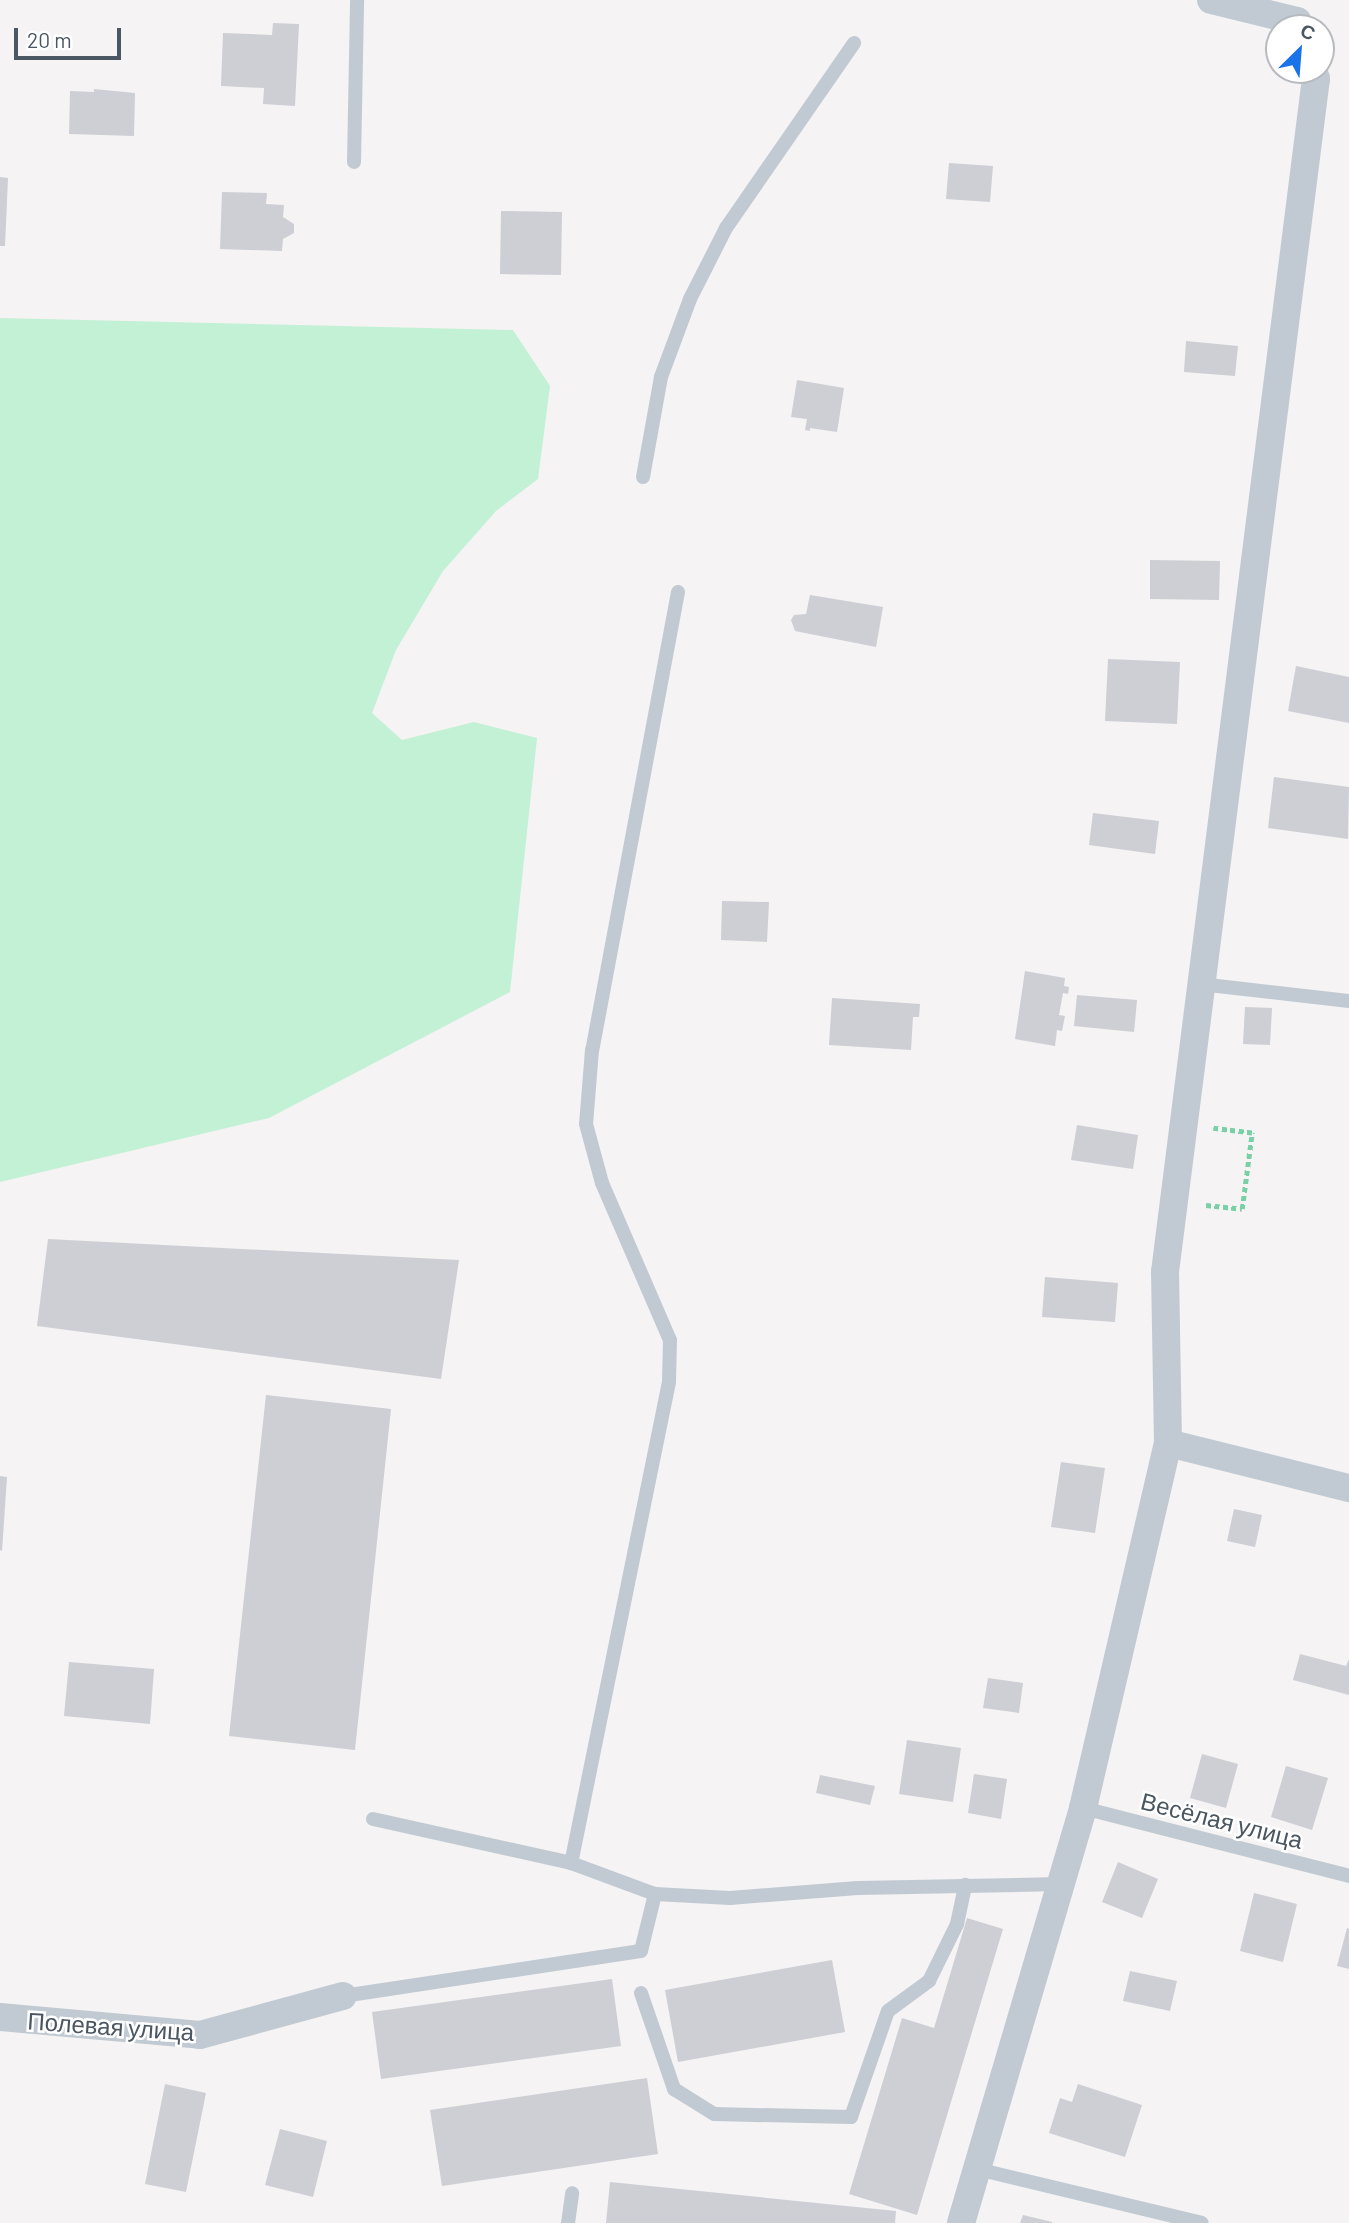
<!DOCTYPE html>
<html>
<head>
<meta charset="utf-8">
<style>
	body { margin:0 }
	#map { position:relative; width:1349px; height:2223px; overflow:hidden; background:#f5f3f3; font-family:Barlow,sans-serif }
	div>[style] { position:absolute }
	.green>* { inset:0; background:#c3f1d5 }
	.building>* { inset:0; background:#cdcfd5 }
	.path>* { height:4.5px; margin-top:-2.25px; transform-origin:0; background:repeating-linear-gradient(90deg,#7ad0a6 0 5px,transparent 0 8.5px) }
	.lane>* { height:14px; margin:-7px; padding:0 7px; transform-origin:7px; border-radius:7px; background:#c1cad2 }
	.street>* { height:28px; margin:-14px; padding:0 14px; transform-origin:14px; border-radius:14px; background:#c1cad2 }
	span { translate:-50% -50%; white-space:nowrap; text-align:center; line-height:1.15; -webkit-text-stroke:5px #fff; paint-order:stroke }
	.street-label { font-size:24px; color:#4a5661 }
	.north { position:absolute; left:1265px; top:14px; width:70px; height:70px; box-sizing:border-box; background:#fff; border:2px solid #b7bbc0; border-radius:50%; rotate:25deg; font-size:19px; font-weight:700; line-height:28px; text-align:center; color:#4a5661 }
	.north::after { content:''; display:block; margin:auto; width:24px; height:32px; background:#1a73e8; clip-path:polygon(50% 0,100% 100%,50% 72%,0 100%) }
	.scale { position:absolute; left:14px; top:28px; width:107px; height:32px; box-sizing:border-box; border:4px solid #4a5661; border-top:0; padding-left:9px; font-size:21px; line-height:24px; white-space:nowrap; color:#4a5661; -webkit-text-stroke:5px #fff; paint-order:stroke }
</style>
</head>
<body>
<div id="map">
	<div class="green">
		<div style="clip-path:polygon(0 318px,513px 330px,550px 386px,538px 479px,496px 511px,443px 571px,396px 650px,372px 713px,402px 740px,474px 722px,537px 738px,510px 992px,269px 1118px,0 1182px)"></div>
	</div>
	<div class="building">
		<div style="clip-path:polygon(273px 23px,299px 24px,295px 106px,263px 104px,264px 88px,221px 86px,223px 33px,272px 35px)"></div>
		<div style="clip-path:polygon(94px 89px,135px 93px,134px 136px,69px 134px,70px 91px,94px 92px)"></div>
		<div style="clip-path:polygon(949px 163px,993px 166px,990px 202px,946px 199px)"></div>
		<div style="clip-path:polygon(0 177px,8px 178px,5px 246px,0 246px)"></div>
		<div style="clip-path:polygon(222px 192px,267px 193px,266px 204px,284px 205px,283px 217px,294px 224px,294px 233px,283px 239px,282px 251px,220px 249px)"></div>
		<div style="clip-path:polygon(501px 211px,562px 212px,561px 275px,500px 274px)"></div>
		<div style="clip-path:polygon(1186px 341px,1238px 346px,1235px 376px,1184px 372px)"></div>
		<div style="clip-path:polygon(797px 380px,844px 388px,837px 432px,810px 428px,810px 431px,805px 430px,807px 419px,791px 417px)"></div>
		<div style="clip-path:polygon(1150px 560px,1220px 561px,1219px 600px,1150px 599px)"></div>
		<div style="clip-path:polygon(810px 595px,883px 607px,876px 647px,795px 631px,791px 620px,794px 615px,806px 614px)"></div>
		<div style="clip-path:polygon(1108px 659px,1180px 662px,1177px 724px,1105px 721px)"></div>
		<div style="clip-path:polygon(1296px 666px,1349px 677px,1349px 723px,1288px 711px)"></div>
		<div style="clip-path:polygon(1274px 777px,1349px 787px,1348px 839px,1268px 828px)"></div>
		<div style="clip-path:polygon(1093px 813px,1159px 821px,1155px 854px,1089px 845px)"></div>
		<div style="clip-path:polygon(722px 901px,769px 902px,767px 942px,721px 940px)"></div>
		<div style="clip-path:polygon(1025px 971px,1065px 978px,1064px 986px,1069px 987px,1068px 994px,1063px 993px,1059px 1015px,1065px 1016px,1062px 1031px,1057px 1030px,1055px 1046px,1015px 1039px)"></div>
		<div style="clip-path:polygon(1077px 995px,1137px 1000px,1134px 1032px,1074px 1026px)"></div>
		<div style="clip-path:polygon(832px 998px,920px 1004px,919px 1017px,913px 1017px,911px 1050px,829px 1045px)"></div>
		<div style="clip-path:polygon(1245px 1007px,1272px 1008px,1270px 1045px,1243px 1044px)"></div>
		<div style="clip-path:polygon(1077px 1125px,1138px 1135px,1133px 1169px,1071px 1160px)"></div>
		<div style="clip-path:polygon(48px 1239px,459px 1260px,441px 1379px,37px 1326px)"></div>
		<div style="clip-path:polygon(1045px 1277px,1118px 1283px,1115px 1322px,1042px 1317px)"></div>
		<div style="clip-path:polygon(266px 1395px,391px 1409px,355px 1750px,229px 1736px)"></div>
		<div style="clip-path:polygon(1061px 1462px,1105px 1468px,1095px 1533px,1051px 1527px)"></div>
		<div style="clip-path:polygon(0 1476px,7px 1477px,2px 1551px,0 1550px)"></div>
		<div style="clip-path:polygon(1234px 1509px,1262px 1515px,1255px 1547px,1227px 1541px)"></div>
		<div style="clip-path:polygon(1300px 1654px,1346px 1666px,1349px 1659px,1349px 1695px,1293px 1680px)"></div>
		<div style="clip-path:polygon(69px 1662px,154px 1669px,150px 1724px,64px 1716px)"></div>
		<div style="clip-path:polygon(988px 1678px,1023px 1683px,1019px 1713px,983px 1708px)"></div>
		<div style="clip-path:polygon(907px 1740px,961px 1748px,953px 1802px,899px 1794px)"></div>
		<div style="clip-path:polygon(1202px 1754px,1238px 1764px,1226px 1808px,1190px 1798px)"></div>
		<div style="clip-path:polygon(1286px 1766px,1328px 1778px,1312px 1830px,1271px 1817px)"></div>
		<div style="clip-path:polygon(974px 1774px,1007px 1779px,1001px 1819px,968px 1813px)"></div>
		<div style="clip-path:polygon(820px 1775px,875px 1786px,870px 1805px,816px 1793px)"></div>
		<div style="clip-path:polygon(1118px 1862px,1158px 1879px,1142px 1918px,1102px 1902px)"></div>
		<div style="clip-path:polygon(1254px 1893px,1297px 1904px,1283px 1962px,1240px 1951px)"></div>
		<div style="clip-path:polygon(967px 1918px,1003px 1929px,917px 2215px,849px 2194px,902px 2018px,934px 2028px)"></div>
		<div style="clip-path:polygon(1347px 1928px,1349px 1929px,1349px 1969px,1337px 1966px)"></div>
		<div style="clip-path:polygon(832px 1960px,845px 2032px,678px 2062px,665px 1990px)"></div>
		<div style="clip-path:polygon(1130px 1971px,1177px 1981px,1170px 2011px,1123px 2001px)"></div>
		<div style="clip-path:polygon(612px 1979px,621px 2046px,381px 2079px,372px 2012px)"></div>
		<div style="clip-path:polygon(647px 2078px,658px 2154px,442px 2186px,430px 2110px)"></div>
		<div style="clip-path:polygon(165px 2084px,206px 2093px,186px 2192px,145px 2184px)"></div>
		<div style="clip-path:polygon(1078px 2084px,1142px 2105px,1125px 2157px,1049px 2133px,1060px 2098px,1072px 2102px)"></div>
		<div style="clip-path:polygon(280px 2129px,327px 2141px,313px 2197px,265px 2185px)"></div>
		<div style="clip-path:polygon(610px 2182px,896px 2211px,895px 2223px,606px 2223px)"></div>
		<div style="clip-path:polygon(1023px 2215px,1052px 2222px,1052px 2223px,1020px 2223px)"></div>
	</div>
	<div class="path">
		<div style="left:1206px;top:1205px;width:36px;rotate:6deg"></div>
		<div style="left:1242px;top:1209px;width:77px;rotate:-82.5deg"></div>
		<div style="left:1252px;top:1133px;width:39px;rotate:-173deg"></div>
	</div>
	<div class="lane">
		<div style="left:354px;top:162px;width:162px;rotate:-88.9deg"></div>
		<div style="left:643px;top:477px;width:102px;rotate:-79.8deg"></div>
		<div style="left:661px;top:377px;width:83px;rotate:-69.6deg"></div>
		<div style="left:690px;top:299px;width:80px;rotate:-63.1deg"></div>
		<div style="left:726px;top:228px;width:225px;rotate:-55.3deg"></div>
		<div style="left:678px;top:592px;width:466px;rotate:100.6deg"></div>
		<div style="left:592px;top:1050px;width:74px;rotate:94.6deg"></div>
		<div style="left:586px;top:1124px;width:61px;rotate:74.8deg"></div>
		<div style="left:602px;top:1183px;width:171px;rotate:66.6deg"></div>
		<div style="left:670px;top:1340px;width:42px;rotate:91.4deg"></div>
		<div style="left:669px;top:1382px;width:491px;rotate:101.5deg"></div>
		<div style="left:571px;top:1863px;width:90px;rotate:20.3deg"></div>
		<div style="left:655px;top:1894px;width:75px;rotate:3.1deg"></div>
		<div style="left:730px;top:1898px;width:128px;rotate:-4.5deg"></div>
		<div style="left:858px;top:1888px;width:202px;rotate:-1.1deg"></div>
		<div style="left:1200px;top:984px;width:150px;rotate:6.5deg"></div>
		<div style="left:1083px;top:1808px;width:275px;rotate:14.3deg"></div>
		<div style="left:373px;top:1819px;width:203px;rotate:12.5deg"></div>
		<div style="left:641px;top:1993px;width:102px;rotate:71deg"></div>
		<div style="left:674px;top:2089px;width:47px;rotate:32deg"></div>
		<div style="left:714px;top:2114px;width:137px;rotate:1.3deg"></div>
		<div style="left:851px;top:2117px;width:112px;rotate:-70.8deg"></div>
		<div style="left:888px;top:2011px;width:51px;rotate:-36.2deg"></div>
		<div style="left:929px;top:1981px;width:64px;rotate:-63.8deg"></div>
		<div style="left:957px;top:1924px;width:40px;rotate:-78deg"></div>
		<div style="left:343px;top:1996px;width:301px;rotate:-8.6deg"></div>
		<div style="left:641px;top:1951px;width:59px;rotate:-76.2deg"></div>
		<div style="left:977px;top:2169px;width:231px;rotate:13.5deg"></div>
		<div style="left:568px;top:2223px;width:30px;rotate:-82deg"></div>
	</div>
	<div class="street">
		<div style="left:1211px;top:0;width:89px;rotate:13.7deg"></div>
		<div style="left:1297px;top:21px;width:7px;rotate:74deg"></div>
		<div style="left:1168px;top:1443px;width:187px;rotate:14deg"></div>
		<div style="left:0;top:2017px;width:201px;rotate:5.1deg"></div>
		<div style="left:200px;top:2035px;width:148px;rotate:-15.3deg"></div>
		<div style="left:961px;top:2223px;width:433px;rotate:-73.6deg"></div>
		<div style="left:1083px;top:1808px;width:375px;rotate:-76.9deg"></div>
		<div style="left:1168px;top:1443px;width:171px;rotate:-91deg"></div>
		<div style="left:1165px;top:1272px;width:1203px;rotate:-82.79deg"></div>
		<div style="left:1316px;top:79px;width:9px;rotate:-108deg"></div>
	</div>
	<div class="street-label">
		<span style="left:1222px;top:1820px;rotate:14deg">Весёлая улица</span>
		<span style="left:111px;top:2026px;rotate:4deg">Полевая улица</span>
	</div>
	<div class="north">С</div>
	<div class="scale">20 m</div>
</div>
</body>
</html>
